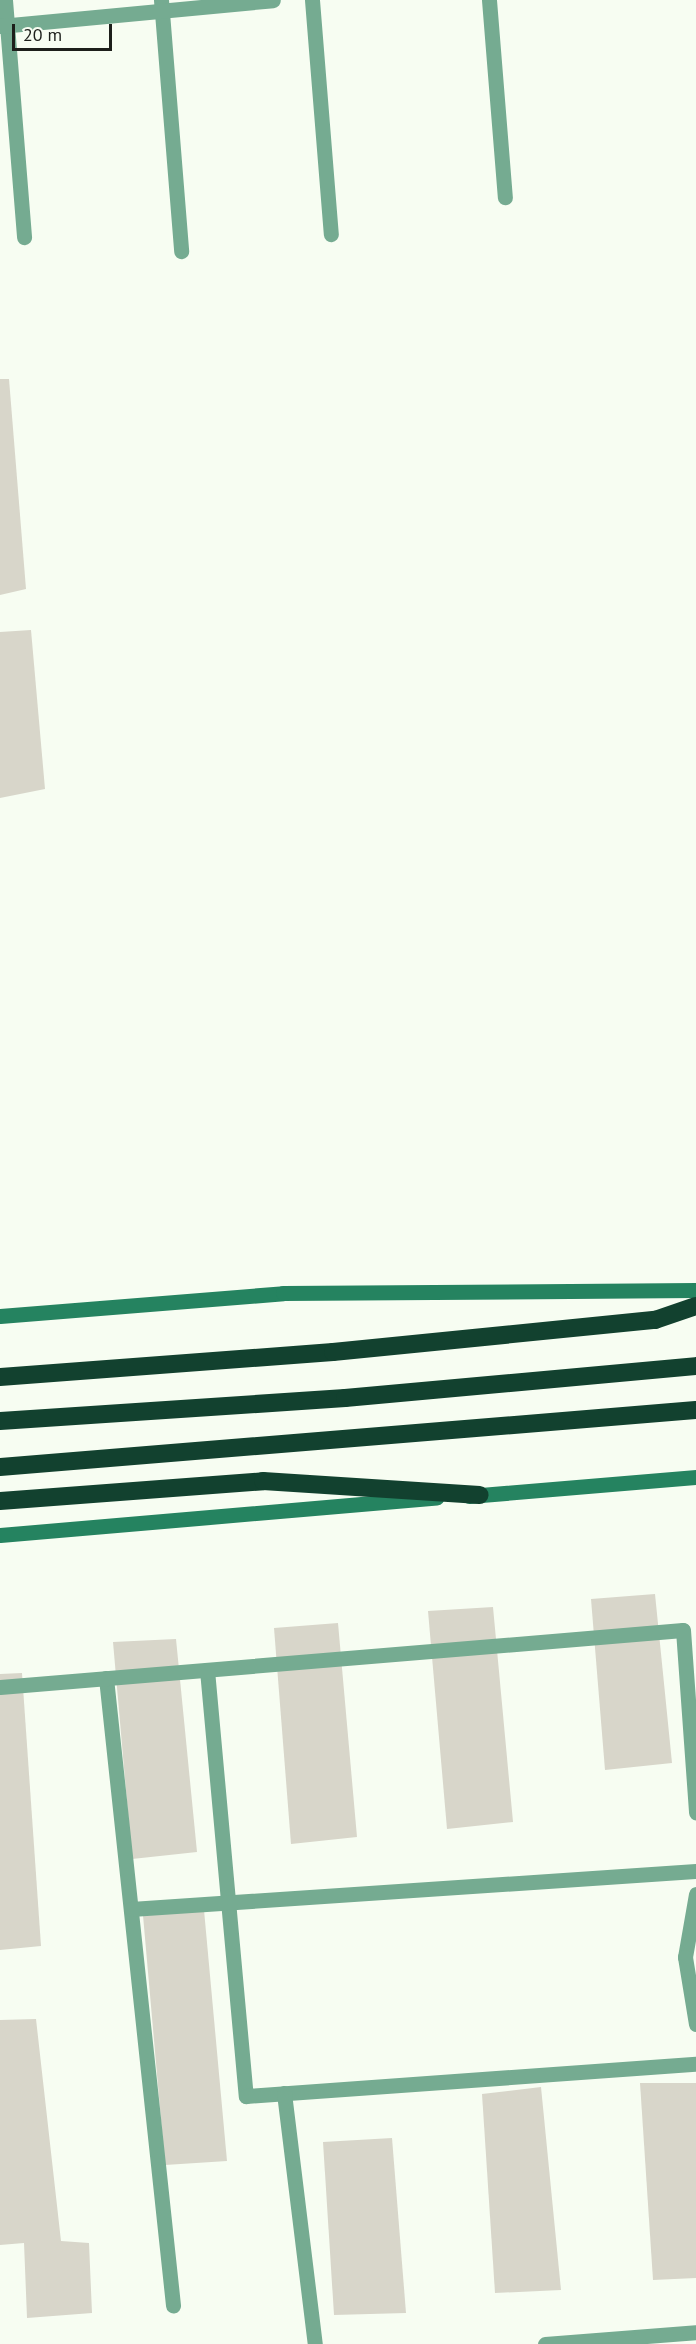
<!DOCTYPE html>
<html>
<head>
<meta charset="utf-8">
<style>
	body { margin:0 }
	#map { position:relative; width:696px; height:2344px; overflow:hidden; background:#f7fdf2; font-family:"PT Sans",sans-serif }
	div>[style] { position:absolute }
	.building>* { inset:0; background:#d8d6ca }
	.street>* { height:15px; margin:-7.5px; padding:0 7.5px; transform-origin:7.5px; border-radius:7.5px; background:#75ab91 }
	.secondary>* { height:15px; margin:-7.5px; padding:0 7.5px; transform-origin:7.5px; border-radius:7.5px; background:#258360 }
	.highway>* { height:18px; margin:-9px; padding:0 9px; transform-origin:9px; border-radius:9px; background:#12412f }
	span { translate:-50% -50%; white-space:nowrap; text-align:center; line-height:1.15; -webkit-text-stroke:5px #f7fdf2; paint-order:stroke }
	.scale { position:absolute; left:12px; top:24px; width:100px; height:27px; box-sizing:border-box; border:3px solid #1d1f1b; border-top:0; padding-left:8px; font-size:18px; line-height:21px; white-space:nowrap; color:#1d1f1b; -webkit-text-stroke:4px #f7fdf2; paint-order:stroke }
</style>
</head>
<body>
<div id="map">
	<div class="building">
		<div style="clip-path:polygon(0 379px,9px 379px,26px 589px,0 595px)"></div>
		<div style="clip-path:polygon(31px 630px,45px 789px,0 798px,0 632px)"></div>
		<div style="clip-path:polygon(655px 1594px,672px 1763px,605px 1770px,591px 1599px)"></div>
		<div style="clip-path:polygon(493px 1607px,513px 1822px,447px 1829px,428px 1611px)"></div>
		<div style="clip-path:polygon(338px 1623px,357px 1837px,291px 1844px,274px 1628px)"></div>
		<div style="clip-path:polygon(176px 1639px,197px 1852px,132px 1859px,113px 1642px)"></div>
		<div style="clip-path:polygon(22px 1673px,41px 1946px,0 1950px,0 1674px)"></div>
		<div style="clip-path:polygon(203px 1899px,227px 2161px,165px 2165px,142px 1904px)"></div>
		<div style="clip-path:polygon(36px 2019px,61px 2241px,89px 2243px,92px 2313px,27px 2318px,24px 2243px,0 2245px,0 2020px)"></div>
		<div style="clip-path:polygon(640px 2083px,696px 2083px,696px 2278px,653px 2280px)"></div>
		<div style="clip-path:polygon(541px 2087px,561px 2290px,495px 2293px,482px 2094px)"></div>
		<div style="clip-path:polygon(392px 2138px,406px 2313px,334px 2315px,323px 2142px)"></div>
	</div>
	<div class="street">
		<div style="left:5px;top:0;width:238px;rotate:85.4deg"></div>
		<div style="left:161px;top:0;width:252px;rotate:85.4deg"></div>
		<div style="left:312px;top:0;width:235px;rotate:85.4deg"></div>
		<div style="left:489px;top:0;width:198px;rotate:85.4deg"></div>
		<div style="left:0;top:26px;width:274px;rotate:-5.4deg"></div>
		<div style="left:207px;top:1670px;width:428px;rotate:84.8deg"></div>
		<div style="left:246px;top:2096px;width:451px;rotate:-4.1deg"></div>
		<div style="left:106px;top:1678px;width:631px;rotate:83.9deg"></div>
		<div style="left:0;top:1687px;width:685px;rotate:-4.77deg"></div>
		<div style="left:683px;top:1630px;width:183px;rotate:85.9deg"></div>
		<div style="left:696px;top:1894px;width:64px;rotate:99.9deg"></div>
		<div style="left:685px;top:1957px;width:68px;rotate:80.7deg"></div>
		<div style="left:131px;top:1909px;width:566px;rotate:-3.85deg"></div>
		<div style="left:284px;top:2093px;width:253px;rotate:83deg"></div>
		<div style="left:545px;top:2344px;width:151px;rotate:-4.5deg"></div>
	</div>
	<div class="secondary">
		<div style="left:0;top:1316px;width:284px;rotate:-4.6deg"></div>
		<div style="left:283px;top:1293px;width:413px;rotate:-0.4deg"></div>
		<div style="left:469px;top:1496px;width:228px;rotate:-4.8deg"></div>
		<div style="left:0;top:1535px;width:438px;rotate:-4.9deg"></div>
	</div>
	<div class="highway">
		<div style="left:0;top:1377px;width:334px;rotate:-4.3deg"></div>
		<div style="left:333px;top:1352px;width:324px;rotate:-5.7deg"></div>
		<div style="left:655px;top:1320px;width:43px;rotate:-18.9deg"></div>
		<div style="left:0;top:1421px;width:346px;rotate:-3.8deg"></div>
		<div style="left:345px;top:1398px;width:352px;rotate:-5.2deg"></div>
		<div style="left:0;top:1467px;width:698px;rotate:-4.68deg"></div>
		<div style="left:0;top:1501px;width:264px;rotate:-4.3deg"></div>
		<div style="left:263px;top:1481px;width:217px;rotate:3.7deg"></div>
	</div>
	<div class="scale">20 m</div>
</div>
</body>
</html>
